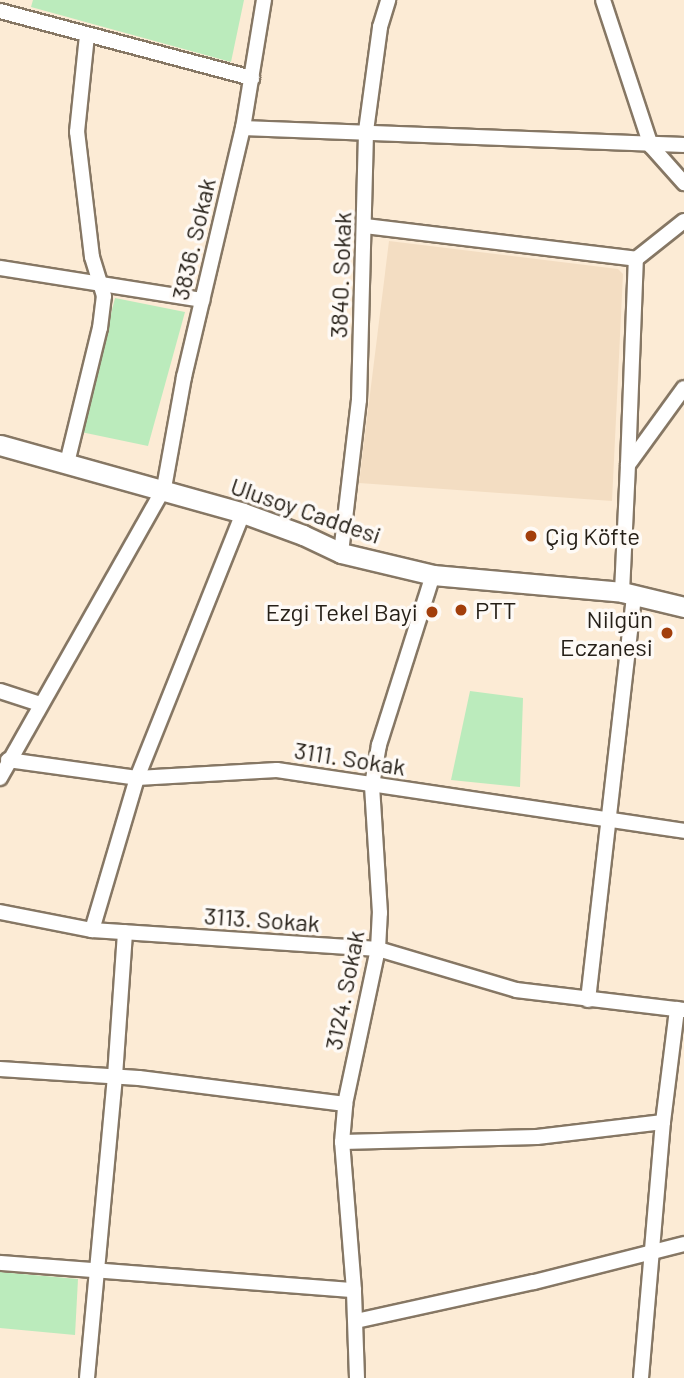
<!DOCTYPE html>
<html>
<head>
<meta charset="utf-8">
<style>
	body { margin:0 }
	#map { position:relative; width:684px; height:1378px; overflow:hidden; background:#fcebd5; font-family:Barlow,sans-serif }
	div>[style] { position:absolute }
	.built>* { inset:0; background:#f3ddc2 }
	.green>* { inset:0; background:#bbebbc }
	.roads { filter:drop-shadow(2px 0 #867764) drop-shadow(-2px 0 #867764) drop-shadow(0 2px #867764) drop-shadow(0 -2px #867764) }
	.minor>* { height:14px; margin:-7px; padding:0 7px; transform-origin:7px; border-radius:7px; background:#fff }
	.tertiary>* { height:19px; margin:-9.5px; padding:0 9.5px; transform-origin:9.5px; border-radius:9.5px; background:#fff }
	.dots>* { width:19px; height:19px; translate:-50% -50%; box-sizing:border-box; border:4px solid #fefaf6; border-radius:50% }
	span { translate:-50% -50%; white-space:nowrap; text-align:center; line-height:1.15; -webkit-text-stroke:7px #fefaf6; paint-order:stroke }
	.street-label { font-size:24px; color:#262018 }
	.poi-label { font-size:24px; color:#262018 }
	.left { translate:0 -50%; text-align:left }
	.right { translate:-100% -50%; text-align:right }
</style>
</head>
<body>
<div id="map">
	<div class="built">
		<div style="clip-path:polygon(389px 241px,618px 269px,623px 274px,612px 501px,359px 483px)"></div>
	</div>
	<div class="green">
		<div style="clip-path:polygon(33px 0,244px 0,231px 62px,31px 7px)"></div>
		<div style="clip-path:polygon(115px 298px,185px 312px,148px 446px,81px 432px)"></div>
		<div style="clip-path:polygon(470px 691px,523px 698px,520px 787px,451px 780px)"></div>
		<div style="clip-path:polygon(0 1272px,78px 1279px,75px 1335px,0 1328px)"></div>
	</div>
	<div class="roads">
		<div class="minor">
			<div style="left:603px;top:0;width:154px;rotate:71.8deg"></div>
			<div style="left:651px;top:146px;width:50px;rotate:48.3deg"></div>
			<div style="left:0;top:11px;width:261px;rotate:14.9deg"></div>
			<div style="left:243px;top:128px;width:441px;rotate:2.2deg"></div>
			<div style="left:365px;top:226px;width:273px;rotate:6.9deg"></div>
			<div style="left:636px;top:259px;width:61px;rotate:-38.4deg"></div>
			<div style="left:0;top:268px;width:205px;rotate:9deg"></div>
			<div style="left:67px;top:463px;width:139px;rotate:-76.3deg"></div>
			<div style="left:100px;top:328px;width:32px;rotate:-83deg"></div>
			<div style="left:104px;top:296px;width:41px;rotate:-107.1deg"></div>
			<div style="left:92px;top:257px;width:126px;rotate:-96.8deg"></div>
			<div style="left:77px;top:132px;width:97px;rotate:-84.1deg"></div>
			<div style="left:628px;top:464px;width:205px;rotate:-87.8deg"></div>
			<div style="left:341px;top:553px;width:154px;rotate:-83.3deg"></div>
			<div style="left:359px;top:400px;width:269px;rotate:-88.5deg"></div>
			<div style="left:366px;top:131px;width:105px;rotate:-82.3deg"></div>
			<div style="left:380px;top:27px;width:28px;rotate:-73deg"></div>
			<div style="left:622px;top:592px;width:127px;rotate:-87.3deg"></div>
			<div style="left:628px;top:465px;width:95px;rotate:-54deg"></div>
			<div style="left:0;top:691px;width:42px;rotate:18deg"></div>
			<div style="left:8px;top:760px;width:130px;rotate:7.9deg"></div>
			<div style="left:137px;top:778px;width:140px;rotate:-3.3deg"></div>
			<div style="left:277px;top:770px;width:412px;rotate:8.5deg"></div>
			<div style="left:0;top:778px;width:333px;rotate:-60.5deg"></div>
			<div style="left:164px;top:488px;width:113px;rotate:-79.8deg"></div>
			<div style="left:184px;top:377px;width:256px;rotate:-76.7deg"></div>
			<div style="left:243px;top:128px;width:130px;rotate:-80.7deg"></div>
			<div style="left:0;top:912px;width:94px;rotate:11.1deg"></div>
			<div style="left:92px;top:930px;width:287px;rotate:3.8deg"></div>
			<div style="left:378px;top:949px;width:144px;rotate:16.5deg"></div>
			<div style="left:516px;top:990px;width:169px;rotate:6.8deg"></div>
			<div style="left:92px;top:930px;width:159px;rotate:-73.5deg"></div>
			<div style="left:137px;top:778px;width:285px;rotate:-68.2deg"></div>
			<div style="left:588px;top:1000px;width:408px;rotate:-83.5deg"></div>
			<div style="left:0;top:1069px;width:139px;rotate:3.7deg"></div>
			<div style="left:139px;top:1078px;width:208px;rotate:7.2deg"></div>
			<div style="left:342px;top:1142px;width:195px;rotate:-1.5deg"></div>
			<div style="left:537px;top:1137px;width:127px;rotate:-6.8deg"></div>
			<div style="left:0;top:1263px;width:355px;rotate:4.4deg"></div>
			<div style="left:356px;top:1321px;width:182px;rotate:-12.4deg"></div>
			<div style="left:534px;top:1282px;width:155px;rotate:-14.2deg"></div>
			<div style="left:87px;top:1378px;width:303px;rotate:-84.7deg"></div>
			<div style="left:115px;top:1076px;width:144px;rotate:-86deg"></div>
			<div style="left:357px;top:1378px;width:88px;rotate:-92deg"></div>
			<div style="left:354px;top:1290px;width:148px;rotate:-94.6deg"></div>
			<div style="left:342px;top:1142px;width:38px;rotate:-85deg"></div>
			<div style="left:345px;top:1104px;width:158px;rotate:-78deg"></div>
			<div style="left:378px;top:949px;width:36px;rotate:-87deg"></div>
			<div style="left:380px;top:913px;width:128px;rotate:-93.6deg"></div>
			<div style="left:372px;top:785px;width:41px;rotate:-80.1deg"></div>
			<div style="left:379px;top:745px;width:178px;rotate:-72.4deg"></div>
			<div style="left:641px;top:1378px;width:257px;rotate:-85.1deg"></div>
			<div style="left:663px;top:1122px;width:114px;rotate:-82.9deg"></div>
		</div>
		<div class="tertiary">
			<div style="left:0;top:445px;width:252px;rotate:15.6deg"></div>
			<div style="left:243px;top:513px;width:64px;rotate:20.1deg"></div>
			<div style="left:303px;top:535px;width:42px;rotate:25.3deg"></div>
			<div style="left:341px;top:553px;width:95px;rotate:13.4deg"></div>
			<div style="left:433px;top:575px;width:190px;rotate:5.1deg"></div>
			<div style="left:622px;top:592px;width:64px;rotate:13.6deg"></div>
		</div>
	</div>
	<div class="dots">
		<div style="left:531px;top:536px;background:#a23e0b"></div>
		<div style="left:461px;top:610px;background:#a23e0b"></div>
		<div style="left:432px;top:612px;background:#a23e0b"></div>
		<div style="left:667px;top:633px;background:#a23e0b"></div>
	</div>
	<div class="street-label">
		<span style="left:193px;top:239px;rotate:-77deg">3836. Sokak</span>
		<span style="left:340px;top:275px;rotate:-88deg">3840. Sokak</span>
		<span style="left:306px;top:510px;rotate:19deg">Ulusoy Caddesi</span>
		<span style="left:350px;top:758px;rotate:9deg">3111. Sokak</span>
		<span style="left:262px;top:919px;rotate:4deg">3113. Sokak</span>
		<span style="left:344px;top:990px;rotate:-79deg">3124. Sokak</span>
	</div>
	<div class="poi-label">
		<span class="left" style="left:545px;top:536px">Çig Köfte</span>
		<span class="left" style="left:475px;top:610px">PTT</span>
		<span class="right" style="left:418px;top:612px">Ezgi Tekel Bayi</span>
		<span class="right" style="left:653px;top:633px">Nilgün<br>Eczanesi</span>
	</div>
</div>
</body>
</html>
